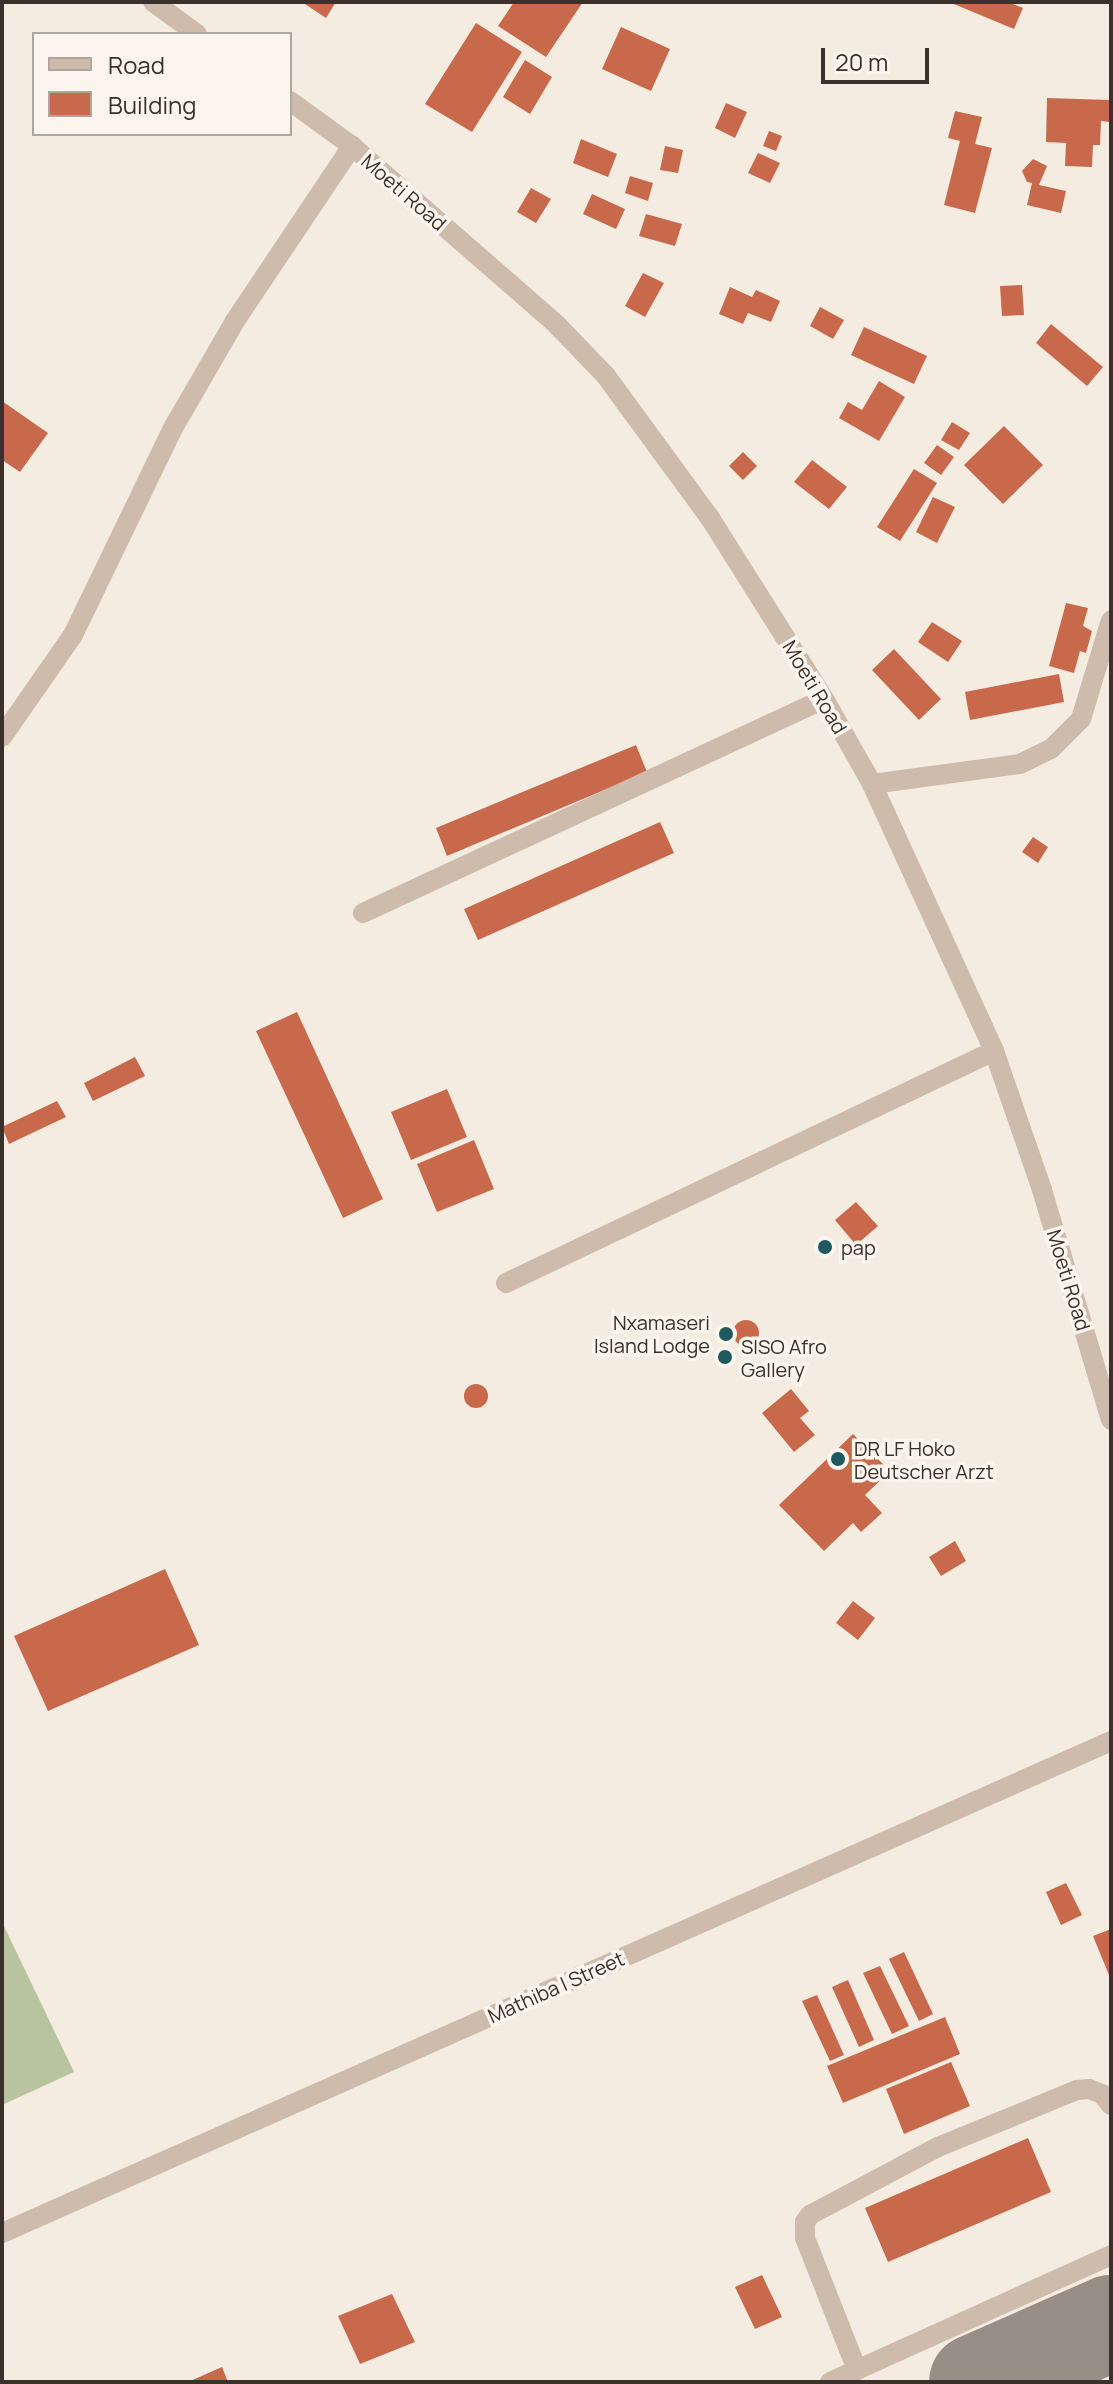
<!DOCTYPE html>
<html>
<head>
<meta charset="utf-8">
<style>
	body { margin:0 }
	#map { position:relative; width:1113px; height:2384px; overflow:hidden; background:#f4ebe1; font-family:Manrope,sans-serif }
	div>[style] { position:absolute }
	.green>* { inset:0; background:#b8c4a0 }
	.taxiway>* { height:96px; margin:-48px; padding:0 48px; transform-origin:48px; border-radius:48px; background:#988e86 }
	.building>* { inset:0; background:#c8694b }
	.round { border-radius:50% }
	.minor>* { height:20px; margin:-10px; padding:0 10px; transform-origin:10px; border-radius:10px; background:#cdbbac }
	.dots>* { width:22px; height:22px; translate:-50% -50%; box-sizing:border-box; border:4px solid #fbf5ee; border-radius:50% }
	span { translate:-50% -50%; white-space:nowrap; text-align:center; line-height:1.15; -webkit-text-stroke:7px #fbf5ee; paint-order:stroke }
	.street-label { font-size:20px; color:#3b302b }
	.poi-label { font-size:20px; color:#3b302b }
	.left { translate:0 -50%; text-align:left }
	.right { translate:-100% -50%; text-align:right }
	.frame { position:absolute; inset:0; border:4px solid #3b302b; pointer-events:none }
	.legend { position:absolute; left:32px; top:32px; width:260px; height:104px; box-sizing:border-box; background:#fbf5ee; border:2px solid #aea6a0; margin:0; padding:10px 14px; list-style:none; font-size:24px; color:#3b302b }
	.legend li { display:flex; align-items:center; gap:16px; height:40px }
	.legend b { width:40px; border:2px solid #aea6a0 }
	.scale { position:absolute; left:821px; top:48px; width:108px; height:36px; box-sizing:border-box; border:4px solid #3b302b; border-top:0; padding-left:10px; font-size:24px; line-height:28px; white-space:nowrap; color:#3b302b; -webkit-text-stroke:6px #fbf5ee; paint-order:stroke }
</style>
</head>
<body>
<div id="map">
	<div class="green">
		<div style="clip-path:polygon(2px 1922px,74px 2072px,2px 2105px)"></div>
	</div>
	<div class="taxiway">
		<div style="left:977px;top:2382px;width:146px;rotate:-23.8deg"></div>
	</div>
	<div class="building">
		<div style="clip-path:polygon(302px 2px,336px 2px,326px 18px)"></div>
		<div style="clip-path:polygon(514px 2px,583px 2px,546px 57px,498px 26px)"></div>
		<div style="clip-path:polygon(949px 2px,1008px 2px,1023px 8px,1014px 29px)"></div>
		<div style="clip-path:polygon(476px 23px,522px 52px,472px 132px,425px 104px)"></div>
		<div style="clip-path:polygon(621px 27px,670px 49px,651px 91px,602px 69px)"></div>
		<div style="clip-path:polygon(525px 60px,552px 77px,530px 114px,503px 97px)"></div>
		<div style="clip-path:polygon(1047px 98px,1110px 100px,1110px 122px,1101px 121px,1100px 145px,1093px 145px,1092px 167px,1065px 166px,1066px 143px,1046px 142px)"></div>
		<div style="clip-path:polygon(726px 103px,747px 112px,735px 138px,715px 128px)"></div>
		<div style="clip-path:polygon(955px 111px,982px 117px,975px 144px,992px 148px,975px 213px,944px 205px,960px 141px,948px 138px)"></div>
		<div style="clip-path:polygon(769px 131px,782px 136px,776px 151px,763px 146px)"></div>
		<div style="clip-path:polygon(581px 139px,617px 154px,608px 177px,573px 163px)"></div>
		<div style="clip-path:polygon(665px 146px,683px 150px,678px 173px,660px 170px)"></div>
		<div style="clip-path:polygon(758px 153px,780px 163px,770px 183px,748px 173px)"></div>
		<div style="clip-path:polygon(1033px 159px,1047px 166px,1039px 185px,1066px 191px,1061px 213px,1027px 205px,1032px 183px,1027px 182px,1022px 171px)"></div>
		<div style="clip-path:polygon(630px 176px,653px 183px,648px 201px,625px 193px)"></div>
		<div style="clip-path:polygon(531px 188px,551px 199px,536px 223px,517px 212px)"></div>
		<div style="clip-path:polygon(592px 194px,625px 209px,616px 229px,583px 214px)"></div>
		<div style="clip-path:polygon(646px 214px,682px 224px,675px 246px,639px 236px)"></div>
		<div style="clip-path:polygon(643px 273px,664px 283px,645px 317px,625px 306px)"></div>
		<div style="clip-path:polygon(1022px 285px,1024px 315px,1002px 316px,1000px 286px)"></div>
		<div style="clip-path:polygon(730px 287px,752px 297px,756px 290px,780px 301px,771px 322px,748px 313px,743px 324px,719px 314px)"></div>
		<div style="clip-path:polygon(820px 307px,844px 320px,833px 339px,810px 326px)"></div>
		<div style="clip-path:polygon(1051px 324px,1103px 367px,1087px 386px,1036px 343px)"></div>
		<div style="clip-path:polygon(864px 327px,927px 356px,914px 384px,851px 355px)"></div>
		<div style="clip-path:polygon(879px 381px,905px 397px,879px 441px,839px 418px,848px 402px,862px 410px)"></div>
		<div style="clip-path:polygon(2px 401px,48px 433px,20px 472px,2px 460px)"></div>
		<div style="clip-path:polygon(952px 422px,970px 433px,959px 450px,941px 440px)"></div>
		<div style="clip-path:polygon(1004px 426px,1043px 465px,1003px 504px,964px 465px)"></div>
		<div style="clip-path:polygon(937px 445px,954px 457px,941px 475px,924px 463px)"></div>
		<div style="clip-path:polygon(743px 452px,757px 466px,743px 480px,729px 466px)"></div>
		<div style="clip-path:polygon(812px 460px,847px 487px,829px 509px,794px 482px)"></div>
		<div style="clip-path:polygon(914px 469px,937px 483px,900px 541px,877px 527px)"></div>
		<div style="clip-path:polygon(933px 497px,955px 507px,937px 543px,916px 532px)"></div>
		<div style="clip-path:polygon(1066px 603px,1088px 608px,1083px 626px,1092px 631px,1086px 653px,1080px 651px,1074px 673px,1049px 666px)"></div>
		<div style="clip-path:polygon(932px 622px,962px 641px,948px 662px,918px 642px)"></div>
		<div style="clip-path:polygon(894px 649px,941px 699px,919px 720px,872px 670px)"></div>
		<div style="clip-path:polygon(1059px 674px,1064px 702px,970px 720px,965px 692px)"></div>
		<div style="clip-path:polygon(636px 745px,647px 772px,447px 856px,436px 828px)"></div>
		<div style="clip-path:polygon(660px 822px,674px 853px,478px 940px,464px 909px)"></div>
		<div style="clip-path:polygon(1033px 837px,1048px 847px,1038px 863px,1022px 852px)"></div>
		<div style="clip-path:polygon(297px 1012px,383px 1199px,343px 1218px,256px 1031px)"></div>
		<div style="clip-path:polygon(135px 1057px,145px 1076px,93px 1101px,84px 1083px)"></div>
		<div style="clip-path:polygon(447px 1089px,467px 1137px,411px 1160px,391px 1112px)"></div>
		<div style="clip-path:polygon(57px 1101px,66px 1117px,9px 1144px,2px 1127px)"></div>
		<div style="clip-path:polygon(474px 1140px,494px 1189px,437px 1212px,417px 1164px)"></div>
		<div style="clip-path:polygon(856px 1202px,878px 1226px,856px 1245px,835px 1220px)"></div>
		<div class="round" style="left:733px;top:1320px;width:26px;height:26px"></div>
		<div class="round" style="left:464px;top:1384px;width:24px;height:24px"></div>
		<div style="clip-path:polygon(791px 1389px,809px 1411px,800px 1418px,815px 1435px,794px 1452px,762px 1413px)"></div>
		<div style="clip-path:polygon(853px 1434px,890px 1471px,865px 1495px,882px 1513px,861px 1532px,853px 1523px,824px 1551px,779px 1505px)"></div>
		<div style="clip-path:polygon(955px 1541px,966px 1561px,941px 1576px,929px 1557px)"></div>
		<div style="clip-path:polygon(165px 1569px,199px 1645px,48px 1711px,14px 1636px)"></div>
		<div style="clip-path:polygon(853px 1601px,875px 1618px,858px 1640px,836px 1623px)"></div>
		<div style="clip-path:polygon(1066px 1883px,1082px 1915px,1061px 1925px,1046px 1892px)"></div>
		<div style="clip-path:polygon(1111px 1929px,1111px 1980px,1093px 1936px)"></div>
		<div style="clip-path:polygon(904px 1952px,933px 2014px,919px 2021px,889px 1959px)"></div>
		<div style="clip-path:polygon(880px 1966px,909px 2026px,892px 2034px,863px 1973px)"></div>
		<div style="clip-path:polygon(848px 1980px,874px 2040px,859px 2047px,832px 1987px)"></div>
		<div style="clip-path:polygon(817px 1995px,844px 2055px,830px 2061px,802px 2001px)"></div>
		<div style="clip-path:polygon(945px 2017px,960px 2054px,843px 2103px,827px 2066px)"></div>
		<div style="clip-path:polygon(951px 2062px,970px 2106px,904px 2134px,886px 2089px)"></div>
		<div style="clip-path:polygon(1028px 2138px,1051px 2192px,888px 2262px,865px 2208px)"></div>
		<div style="clip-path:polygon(762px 2275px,782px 2317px,755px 2329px,735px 2287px)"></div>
		<div style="clip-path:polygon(392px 2294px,415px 2342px,360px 2364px,338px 2316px)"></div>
		<div style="clip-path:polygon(222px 2367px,228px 2382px,188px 2382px)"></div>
	</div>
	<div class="minor">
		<div style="left:153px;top:2px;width:54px;rotate:36deg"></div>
		<div style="left:290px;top:101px;width:77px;rotate:36deg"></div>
		<div style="left:352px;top:146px;width:272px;rotate:41.1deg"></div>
		<div style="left:557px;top:325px;width:71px;rotate:46.1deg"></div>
		<div style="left:606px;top:376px;width:176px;rotate:53.8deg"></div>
		<div style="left:710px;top:518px;width:214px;rotate:57.8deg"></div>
		<div style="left:824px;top:699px;width:98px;rotate:60.5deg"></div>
		<div style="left:872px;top:784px;width:294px;rotate:65.4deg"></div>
		<div style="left:994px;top:1051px;width:147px;rotate:70.9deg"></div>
		<div style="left:1042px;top:1190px;width:240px;rotate:73.3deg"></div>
		<div style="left:2px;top:737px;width:124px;rotate:-55.2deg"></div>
		<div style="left:73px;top:635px;width:230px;rotate:-64.2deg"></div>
		<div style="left:173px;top:428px;width:124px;rotate:-59.9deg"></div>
		<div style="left:235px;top:321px;width:211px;rotate:-56.2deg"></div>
		<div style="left:872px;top:784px;width:149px;rotate:-7.7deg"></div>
		<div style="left:1020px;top:764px;width:34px;rotate:-26deg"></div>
		<div style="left:1051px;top:749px;width:42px;rotate:-45deg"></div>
		<div style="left:1081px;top:719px;width:103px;rotate:-73.1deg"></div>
		<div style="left:363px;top:913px;width:508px;rotate:-24.9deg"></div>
		<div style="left:506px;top:1283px;width:540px;rotate:-25.43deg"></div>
		<div style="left:2px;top:2233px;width:1213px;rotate:-23.92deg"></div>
		<div style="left:857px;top:2370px;width:142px;rotate:-111.5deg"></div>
		<div style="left:805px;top:2238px;width:16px;rotate:-90deg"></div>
		<div style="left:805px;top:2222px;width:9px;rotate:-54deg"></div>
		<div style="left:810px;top:2215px;width:145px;rotate:-28deg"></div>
		<div style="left:938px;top:2147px;width:150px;rotate:-22.3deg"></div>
		<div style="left:1077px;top:2090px;width:12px;rotate:-5deg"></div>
		<div style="left:1089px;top:2089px;width:14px;rotate:21deg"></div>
		<div style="left:1102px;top:2094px;width:14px;rotate:51deg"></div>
		<div style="left:830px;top:2382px;width:308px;rotate:-24.3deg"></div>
	</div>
	<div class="dots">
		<div style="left:825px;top:1247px;background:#1f5a5e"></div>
		<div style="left:726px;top:1334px;background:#1f5a5e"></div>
		<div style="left:725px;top:1357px;background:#1f5a5e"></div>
		<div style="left:838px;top:1459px;background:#1f5a5e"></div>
	</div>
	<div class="street-label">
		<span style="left:404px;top:192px;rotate:41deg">Moeti Road</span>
		<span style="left:815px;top:687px;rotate:59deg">Moeti Road</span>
		<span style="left:1069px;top:1280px;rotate:73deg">Moeti Road</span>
		<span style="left:556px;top:1987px;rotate:-24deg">Mathiba I Street</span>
	</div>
	<div class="poi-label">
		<span class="left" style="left:841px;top:1247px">pap</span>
		<span class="right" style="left:710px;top:1334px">Nxamaseri<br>Island Lodge</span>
		<span class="left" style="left:741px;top:1358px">SISO Afro<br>Gallery</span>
		<span class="left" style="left:854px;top:1460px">DR LF Hoko<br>Deutscher Arzt</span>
	</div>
	<div class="frame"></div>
	<ul class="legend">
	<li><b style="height:10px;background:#cdbbac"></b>Road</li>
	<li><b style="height:22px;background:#c8694b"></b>Building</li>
	</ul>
	<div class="scale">20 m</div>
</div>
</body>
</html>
